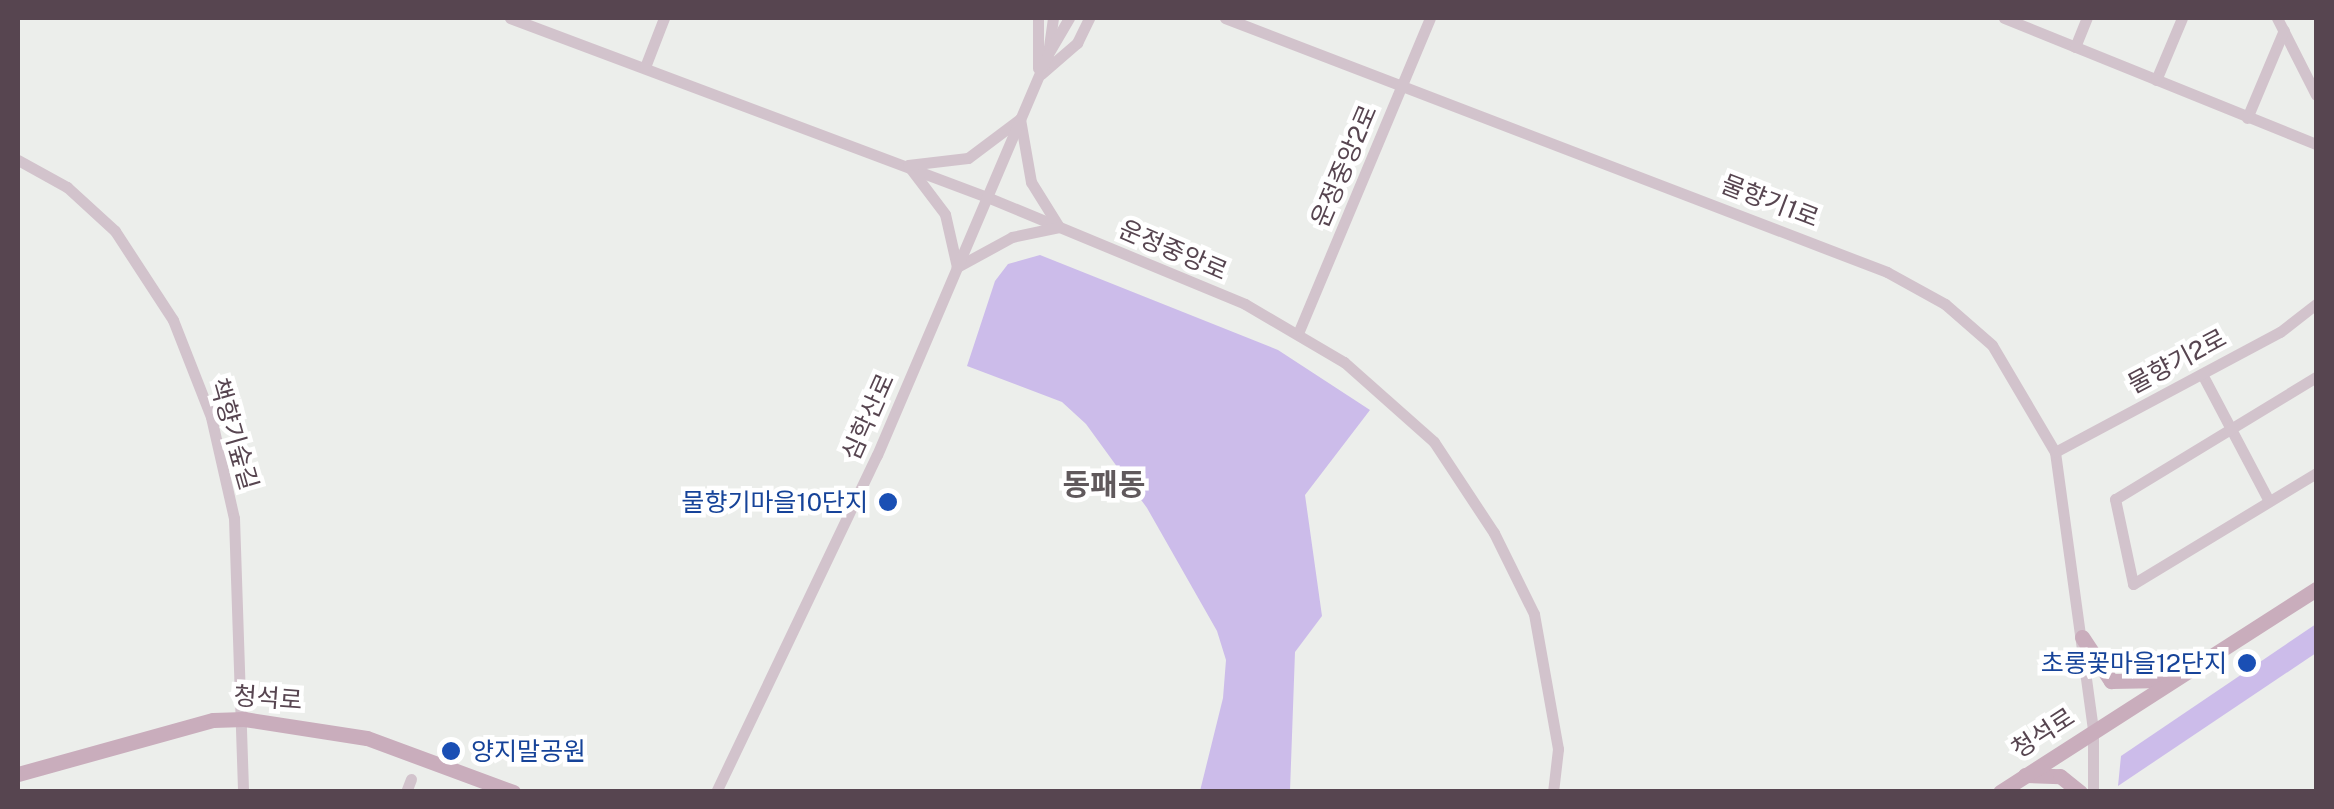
<!DOCTYPE html>
<html>
<head>
<meta charset="utf-8">
<style>
	body { margin:0 }
	#map { position:relative; width:2334px; height:809px; overflow:hidden; background:#eceeeb; font-family:"Public Sans","Noto Sans KR",sans-serif }
	div>[style] { position:absolute }
	.green>* { inset:0; background:#ccbcea }
	.minor>* { height:11px; margin:-5.5px; padding:0 5.5px; transform-origin:5.5px; border-radius:5.5px; background:#d2c3cc }
	.major>* { height:15px; margin:-7.5px; padding:0 7.5px; transform-origin:7.5px; border-radius:7.5px; background:#c9adbc }
	.dots>* { width:28px; height:28px; translate:-50% -50%; box-sizing:border-box; border:5px solid #fff; border-radius:50% }
	span { translate:-50% -50%; white-space:nowrap; text-align:center; line-height:1.15; -webkit-text-stroke:9px #fff; paint-order:stroke }
	.street-label { font-size:25px; color:#574550 }
	.transit-label { font-size:25px; color:#164399 }
	.right { translate:-100% -50%; text-align:right }
	.left { translate:0 -50%; text-align:left }
	.quarter-label { font-size:30px; color:#60595c; font-weight:700 }
	.frame { position:absolute; inset:0; border:20px solid #574550; pointer-events:none }
</style>
</head>
<body>
<div id="map">
	<div class="green">
		<div style="clip-path:polygon(1040px 255px,1278px 350px,1370px 410px,1305px 495px,1322px 616px,1295px 652px,1290px 791px,1200px 791px,1223px 698px,1226px 660px,1217px 631px,1147px 508px,1086px 424px,1062px 402px,967px 366px,995px 281px,1008px 264px)"></div>
		<div style="clip-path:polygon(2316px 624px,2316px 653px,2118px 786px,2121px 756px)"></div>
	</div>
	<div class="minor">
		<div style="left:510px;top:18px;width:509px;rotate:20.57deg"></div>
		<div style="left:987px;top:197px;width:279px;rotate:22.5deg"></div>
		<div style="left:1245px;top:304px;width:115px;rotate:30.4deg"></div>
		<div style="left:1344px;top:362px;width:120px;rotate:41.6deg"></div>
		<div style="left:1434px;top:442px;width:109px;rotate:56.6deg"></div>
		<div style="left:1494px;top:533px;width:90px;rotate:63.7deg"></div>
		<div style="left:1534px;top:614px;width:137px;rotate:79.9deg"></div>
		<div style="left:1558px;top:749px;width:43px;rotate:96.6deg"></div>
		<div style="left:1053px;top:18px;width:36px;rotate:98deg"></div>
		<div style="left:1048px;top:54px;width:42px;rotate:-59.7deg"></div>
		<div style="left:1225px;top:18px;width:709px;rotate:20.99deg"></div>
		<div style="left:1887px;top:272px;width:66px;rotate:28.9deg"></div>
		<div style="left:1945px;top:304px;width:62px;rotate:41.1deg"></div>
		<div style="left:1992px;top:345px;width:124px;rotate:59.5deg"></div>
		<div style="left:2055px;top:452px;width:281px;rotate:82.2deg"></div>
		<div style="left:2093px;top:730px;width:62px;rotate:90deg"></div>
		<div style="left:2004px;top:18px;width:336px;rotate:22deg"></div>
		<div style="left:2277px;top:18px;width:86px;rotate:63.1deg"></div>
		<div style="left:2075px;top:47px;width:31px;rotate:-68deg"></div>
		<div style="left:645px;top:67px;width:53px;rotate:-68.8deg"></div>
		<div style="left:1038px;top:68px;width:50px;rotate:-90deg"></div>
		<div style="left:1041px;top:74px;width:48px;rotate:-40.7deg"></div>
		<div style="left:1077px;top:43px;width:28px;rotate:-64deg"></div>
		<div style="left:2156px;top:80px;width:67px;rotate:-67.2deg"></div>
		<div style="left:2247px;top:118px;width:95px;rotate:-67.2deg"></div>
		<div style="left:1020px;top:119px;width:64px;rotate:80.1deg"></div>
		<div style="left:1031px;top:182px;width:53px;rotate:58.1deg"></div>
		<div style="left:1059px;top:227px;width:48px;rotate:168deg"></div>
		<div style="left:1012px;top:237px;width:63px;rotate:151.4deg"></div>
		<div style="left:957px;top:267px;width:54px;rotate:-102.8deg"></div>
		<div style="left:945px;top:214px;width:61px;rotate:-127.1deg"></div>
		<div style="left:908px;top:165px;width:60px;rotate:-6.7deg"></div>
		<div style="left:968px;top:158px;width:65px;rotate:-36.9deg"></div>
		<div style="left:18px;top:160px;width:56px;rotate:28.9deg"></div>
		<div style="left:67px;top:187px;width:65px;rotate:42.5deg"></div>
		<div style="left:115px;top:231px;width:106px;rotate:56.9deg"></div>
		<div style="left:173px;top:320px;width:104px;rotate:68.6deg"></div>
		<div style="left:211px;top:417px;width:104px;rotate:77.2deg"></div>
		<div style="left:234px;top:518px;width:274px;rotate:88.1deg"></div>
		<div style="left:1299px;top:331px;width:339px;rotate:-67.3deg"></div>
		<div style="left:2202px;top:374px;width:141px;rotate:62.2deg"></div>
		<div style="left:2316px;top:377px;width:235px;rotate:148.7deg"></div>
		<div style="left:2115px;top:499px;width:87px;rotate:78deg"></div>
		<div style="left:2133px;top:584px;width:214px;rotate:-31.2deg"></div>
		<div style="left:2055px;top:452px;width:255px;rotate:-28.1deg"></div>
		<div style="left:2280px;top:332px;width:46px;rotate:-37.9deg"></div>
		<div style="left:406px;top:792px;width:14px;rotate:-69deg"></div>
		<div style="left:716px;top:792px;width:373px;rotate:-64.5deg"></div>
		<div style="left:877px;top:455px;width:436px;rotate:-66.9deg"></div>
	</div>
	<div class="major">
		<div style="left:2082px;top:637px;width:53px;rotate:56.6deg"></div>
		<div style="left:2111px;top:681px;width:54px;rotate:-1.1deg"></div>
		<div style="left:18px;top:774px;width:202px;rotate:-15.5deg"></div>
		<div style="left:213px;top:720px;width:31px;rotate:-2deg"></div>
		<div style="left:244px;top:719px;width:124px;rotate:8.8deg"></div>
		<div style="left:367px;top:738px;width:156px;rotate:20.3deg"></div>
		<div style="left:2025px;top:775px;width:35px;rotate:2deg"></div>
		<div style="left:2060px;top:776px;width:26px;rotate:39deg"></div>
		<div style="left:2000px;top:792px;width:376px;rotate:-32.7deg"></div>
	</div>
	<div class="dots">
		<div style="left:888px;top:502px;background:#1a4fb4"></div>
		<div style="left:2247px;top:663px;background:#1a4fb4"></div>
		<div style="left:451px;top:751px;background:#1a4fb4"></div>
	</div>
	<div class="street-label">
		<span style="left:1344px;top:166px;rotate:-67deg">운정중앙2로</span>
		<span style="left:1770px;top:201px;rotate:21deg">물향기1로</span>
		<span style="left:1173px;top:250px;rotate:23deg">운정중앙로</span>
		<span style="left:2177px;top:361px;rotate:-28deg">물향기2로</span>
		<span style="left:868px;top:417px;rotate:-66deg">심학산로</span>
		<span style="left:234px;top:434px;rotate:74deg">책향기숲길</span>
		<span style="left:268px;top:698px;rotate:4deg">청석로</span>
		<span style="left:2043px;top:733px;rotate:-33deg">청석로</span>
	</div>
	<div class="transit-label">
		<span class="right" style="left:868px;top:502px">물향기마을10단지</span>
		<span class="right" style="left:2227px;top:663px">초롱꽃마을12단지</span>
		<span class="left" style="left:471px;top:751px">양지말공원</span>
	</div>
	<div class="quarter-label">
		<span style="left:1104px;top:484px">동패동</span>
	</div>
	<div class="frame"></div>
</div>
</body>
</html>
